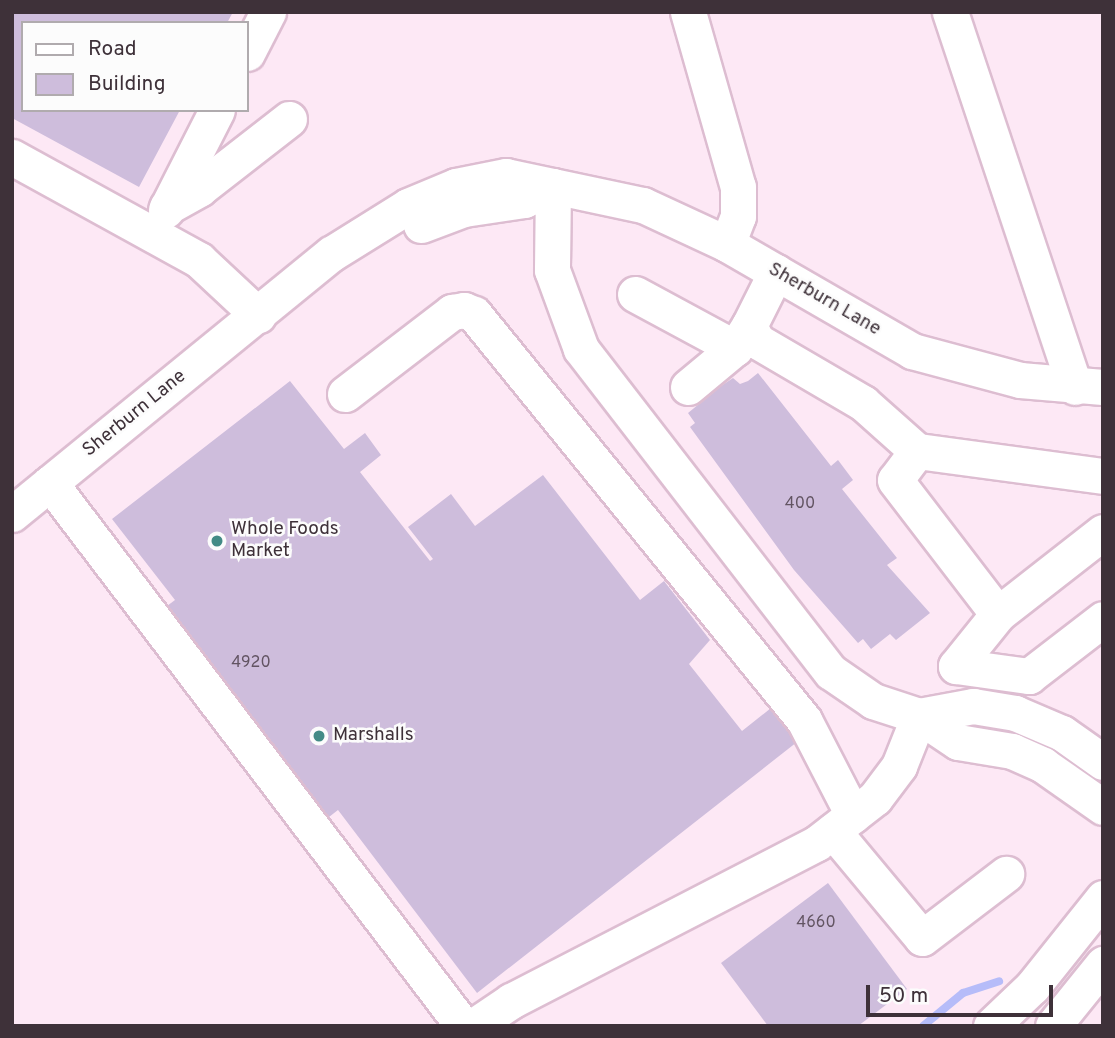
<!DOCTYPE html>
<html>
<head>
<meta charset="utf-8">
<style>
	body { margin:0 }
	#map { position:relative; width:1115px; height:1038px; overflow:hidden; background:#fde8f5; font-family:Overpass,sans-serif }
	div>[style] { position:absolute }
	.stream>* { height:8px; margin:-4px; padding:0 4px; transform-origin:4px; border-radius:4px; background:#b6bcf9 }
	.building>* { inset:0; background:#cebddc }
	.roads { filter:drop-shadow(2px 0 #ddbdd1) drop-shadow(-2px 0 #ddbdd1) drop-shadow(0 2px #ddbdd1) drop-shadow(0 -2px #ddbdd1) }
	.minor>* { height:35px; margin:-17.5px; padding:0 17.5px; transform-origin:17.5px; border-radius:17.5px; background:#fff }
	.dots>* { width:19px; height:19px; translate:-50% -50%; box-sizing:border-box; border:4px solid #fcfcfc; border-radius:50% }
	span { translate:-50% -50%; white-space:nowrap; text-align:center; line-height:1.15; -webkit-text-stroke:5px #fcfcfc; paint-order:stroke }
	.number-label { font-size:16px; color:#625462 }
	.number-label span { -webkit-text-stroke-width:0 }
	.street-label { font-size:19px; color:#3e3139 }
	.poi-label { font-size:19px; color:#3e3139 }
	.left { translate:0 -50%; text-align:left }
	.frame { position:absolute; inset:0; border:14px solid #3e3139; pointer-events:none }
	.legend { position:absolute; left:21px; top:21px; width:228px; height:91px; box-sizing:border-box; background:#fcfcfc; border:2px solid #b0abae; margin:0; padding:9px 12px; list-style:none; font-size:21px; color:#3e3139 }
	.legend li { display:flex; align-items:center; gap:14px; height:35px }
	.legend b { width:35px; border:2px solid #b0abae }
	.scale { position:absolute; left:866px; top:985px; width:187px; height:32px; box-sizing:border-box; border:4px solid #3e3139; border-top:0; padding-left:9px; font-size:21px; line-height:24px; white-space:nowrap; color:#3e3139; -webkit-text-stroke:5px #fcfcfc; paint-order:stroke }
</style>
</head>
<body>
<div id="map">
	<div class="stream">
		<div style="left:923px;top:1026px;width:52px;rotate:-39.5deg"></div>
		<div style="left:963px;top:993px;width:38px;rotate:-18deg"></div>
	</div>
	<div class="building">
		<div style="clip-path:polygon(12px 12px,233px 12px,227px 23px,23px 23px,23px 110px,180px 110px,139px 187px,12px 118px)"></div>
		<div style="clip-path:polygon(758px 373px,831px 466px,838px 460px,853px 480px,842px 489px,897px 558px,887px 565px,930px 613px,896px 640px,890px 634px,871px 649px,863px 639px,858px 643px,794px 570px,690px 427px,695px 423px,688px 413px,721px 386px,733px 378px,740px 384px,748px 381px)"></div>
		<div style="clip-path:polygon(290px 381px,344px 449px,365px 433px,381px 455px,360px 472px,430px 561px,433px 559px,408px 527px,451px 494px,475px 526px,543px 475px,640px 600px,664px 581px,710px 640px,689px 664px,742px 731px,771px 708px,797px 742px,477px 993px,338px 810px,329px 817px,163px 609px,175px 600px,112px 519px)"></div>
		<div style="clip-path:polygon(828px 883px,907px 989px,858px 1026px,768px 1026px,721px 963px)"></div>
	</div>
	<div class="roads">
		<div class="minor">
			<div style="left:688px;top:12px;width:182px;rotate:74.1deg"></div>
			<div style="left:738px;top:187px;width:29px;rotate:90deg"></div>
			<div style="left:738px;top:216px;width:30px;rotate:111deg"></div>
			<div style="left:950px;top:12px;width:395px;rotate:71.6deg"></div>
			<div style="left:247px;top:53px;width:46px;rotate:-62.9deg"></div>
			<div style="left:12px;top:157px;width:213px;rotate:28.8deg"></div>
			<div style="left:199px;top:260px;width:81px;rotate:43deg"></div>
			<div style="left:553px;top:186px;width:84px;rotate:90.7deg"></div>
			<div style="left:552px;top:270px;width:84px;rotate:69.8deg"></div>
			<div style="left:581px;top:349px;width:408px;rotate:52.3deg"></div>
			<div style="left:831px;top:672px;width:51px;rotate:34.6deg"></div>
			<div style="left:873px;top:701px;width:48px;rotate:18.1deg"></div>
			<div style="left:919px;top:716px;width:47px;rotate:33.7deg"></div>
			<div style="left:958px;top:742px;width:55px;rotate:9.5deg"></div>
			<div style="left:1012px;top:751px;width:34px;rotate:24deg"></div>
			<div style="left:1043px;top:765px;width:73px;rotate:35deg"></div>
			<div style="left:167px;top:207px;width:37px;rotate:-29deg"></div>
			<div style="left:199px;top:189px;width:114px;rotate:-37.9deg"></div>
			<div style="left:166px;top:210px;width:112px;rotate:-63deg"></div>
			<div style="left:421px;top:225px;width:46px;rotate:-20.4deg"></div>
			<div style="left:464px;top:209px;width:61px;rotate:-8.5deg"></div>
			<div style="left:524px;top:200px;width:32px;rotate:-26deg"></div>
			<div style="left:776px;top:272px;width:60px;rotate:116.6deg"></div>
			<div style="left:749px;top:326px;width:17px;rotate:62deg"></div>
			<div style="left:757px;top:341px;width:123px;rotate:30.3deg"></div>
			<div style="left:863px;top:403px;width:72px;rotate:41.6deg"></div>
			<div style="left:635px;top:294px;width:114px;rotate:28.4deg"></div>
			<div style="left:735px;top:348px;width:26px;rotate:-58deg"></div>
			<div style="left:688px;top:387px;width:61px;rotate:-39.7deg"></div>
			<div style="left:345px;top:394px;width:135px;rotate:-37.5deg"></div>
			<div style="left:452px;top:312px;width:12px;rotate:-9deg"></div>
			<div style="left:464px;top:310px;width:11px;rotate:22deg"></div>
			<div style="left:474px;top:314px;width:523px;rotate:50.9deg"></div>
			<div style="left:804px;top:720px;width:107px;rotate:62.7deg"></div>
			<div style="left:1103px;top:476px;width:188px;rotate:-172.3deg"></div>
			<div style="left:917px;top:451px;width:36px;rotate:127deg"></div>
			<div style="left:895px;top:480px;width:169px;rotate:52.5deg"></div>
			<div style="left:998px;top:614px;width:67px;rotate:128.9deg"></div>
			<div style="left:956px;top:666px;width:74px;rotate:7.8deg"></div>
			<div style="left:1029px;top:676px;width:93px;rotate:-37.6deg"></div>
			<div style="left:50px;top:483px;width:682px;rotate:52.74deg"></div>
			<div style="left:12px;top:514px;width:412px;rotate:-39.2deg"></div>
			<div style="left:331px;top:254px;width:91px;rotate:-31.9deg"></div>
			<div style="left:408px;top:206px;width:52px;rotate:-22.6deg"></div>
			<div style="left:456px;top:186px;width:51px;rotate:-11.3deg"></div>
			<div style="left:506px;top:176px;width:140px;rotate:12deg"></div>
			<div style="left:643px;top:205px;width:93px;rotate:24.9deg"></div>
			<div style="left:727px;top:244px;width:214px;rotate:30deg"></div>
			<div style="left:912px;top:351px;width:112px;rotate:15deg"></div>
			<div style="left:1020px;top:380px;width:83px;rotate:4.8deg"></div>
			<div style="left:998px;top:614px;width:133px;rotate:-38deg"></div>
			<div style="left:919px;top:716px;width:55px;rotate:-10.5deg"></div>
			<div style="left:973px;top:706px;width:43px;rotate:9.5deg"></div>
			<div style="left:1015px;top:713px;width:51px;rotate:23.1deg"></div>
			<div style="left:1062px;top:733px;width:50px;rotate:35.3deg"></div>
			<div style="left:833px;top:831px;width:139px;rotate:50.2deg"></div>
			<div style="left:922px;top:938px;width:106px;rotate:-37.3deg"></div>
			<div style="left:474px;top:1026px;width:45px;rotate:-34deg"></div>
			<div style="left:511px;top:1001px;width:344px;rotate:-27.3deg"></div>
			<div style="left:817px;top:843px;width:73px;rotate:-37.8deg"></div>
			<div style="left:875px;top:798px;width:40px;rotate:-53deg"></div>
			<div style="left:899px;top:766px;width:54px;rotate:-68.2deg"></div>
			<div style="left:991px;top:1026px;width:57px;rotate:-43.6deg"></div>
			<div style="left:1032px;top:987px;width:114px;rotate:-51.4deg"></div>
			<div style="left:1053px;top:1026px;width:80px;rotate:-51.1deg"></div>
		</div>
	</div>
	<div class="dots">
		<div style="left:217px;top:541px;background:#438b86"></div>
		<div style="left:319px;top:736px;background:#438b86"></div>
	</div>
	<div class="number-label">
		<span style="left:800px;top:504px">400</span>
		<span style="left:251px;top:663px">4920</span>
		<span style="left:816px;top:923px">4660</span>
	</div>
	<div class="street-label">
		<span style="left:824px;top:300px;rotate:30deg">Sherburn Lane</span>
		<span style="left:135px;top:414px;rotate:-39deg">Sherburn Lane</span>
	</div>
	<div class="poi-label">
		<span class="left" style="left:231px;top:541px">Whole Foods<br>Market</span>
		<span class="left" style="left:333px;top:736px">Marshalls</span>
	</div>
	<div class="frame"></div>
	<ul class="legend">
	<li><b style="height:9px;background:#fff"></b>Road</li>
	<li><b style="height:19px;background:#cebddc"></b>Building</li>
	</ul>
	<div class="scale">50 m</div>
</div>
</body>
</html>
